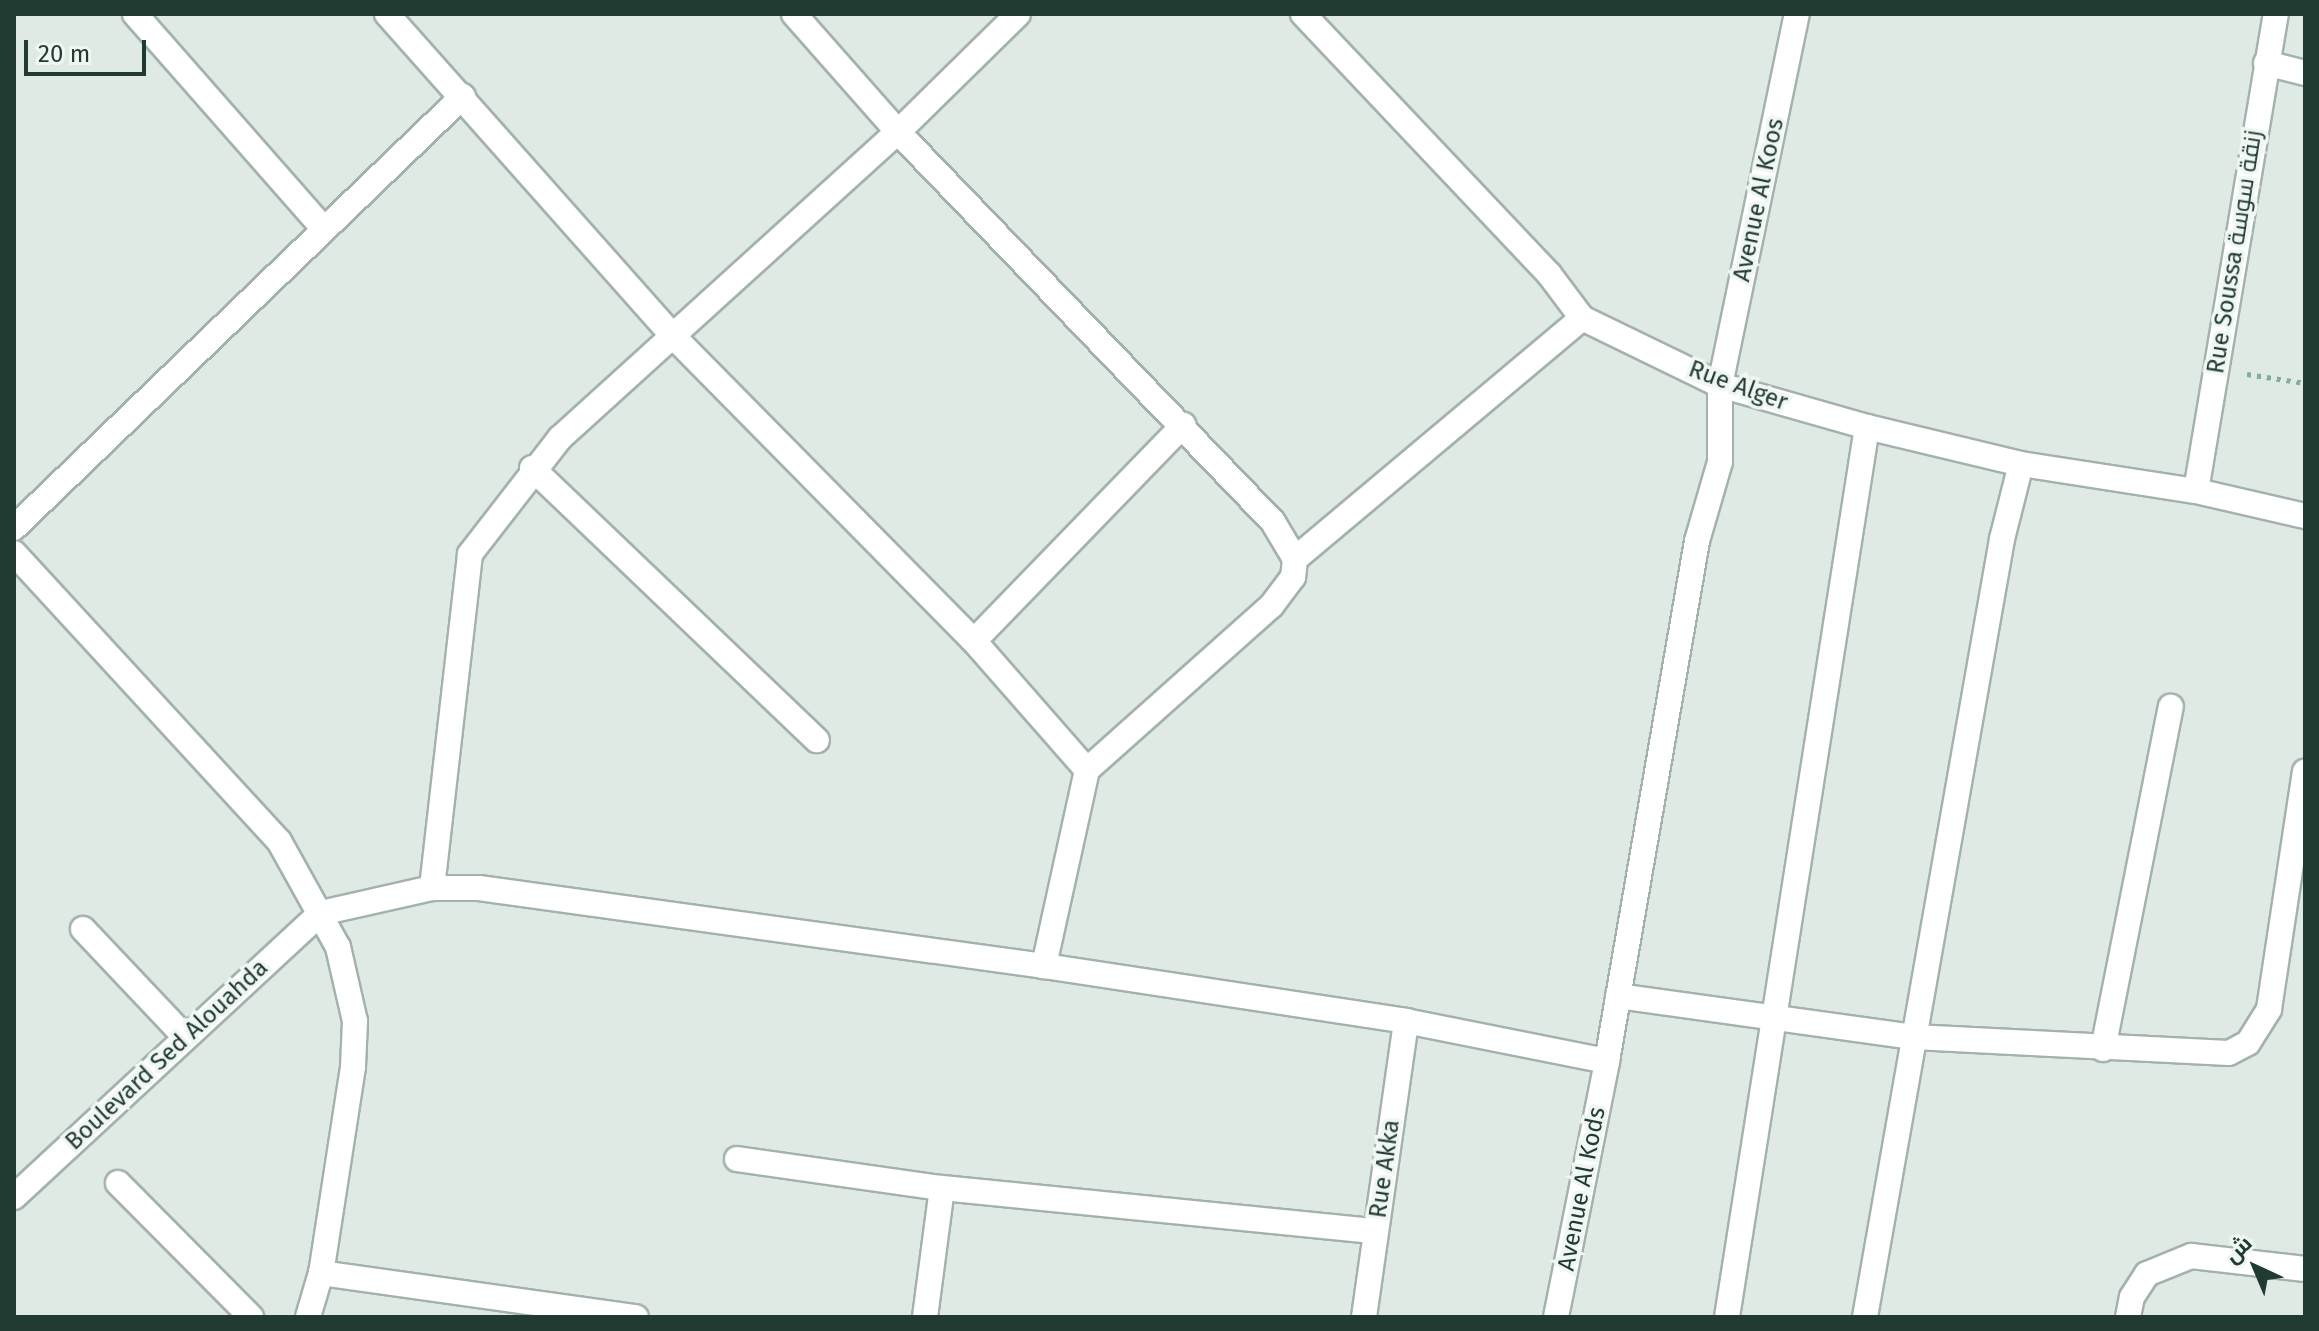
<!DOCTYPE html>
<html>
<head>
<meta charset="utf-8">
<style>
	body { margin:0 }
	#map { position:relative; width:2319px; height:1331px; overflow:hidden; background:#e0eae5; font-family:"Fira Sans",Cairo,sans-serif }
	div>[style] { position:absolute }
	.path>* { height:5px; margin-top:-2.5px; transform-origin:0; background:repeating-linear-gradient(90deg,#81ad9e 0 4px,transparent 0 10px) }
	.roads { filter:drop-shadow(2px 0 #a3b2ac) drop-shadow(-2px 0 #a3b2ac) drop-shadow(0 2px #a3b2ac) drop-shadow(0 -2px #a3b2ac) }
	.minor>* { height:24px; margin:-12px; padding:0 12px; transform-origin:12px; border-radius:12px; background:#fff }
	span { translate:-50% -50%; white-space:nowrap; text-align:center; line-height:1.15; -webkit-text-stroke:7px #f0f7f3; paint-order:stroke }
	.street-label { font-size:24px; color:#213a32 }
	.frame { position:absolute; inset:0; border:16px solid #213a32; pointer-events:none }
	.north { position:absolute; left:2215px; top:1227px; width:80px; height:80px; -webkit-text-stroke:6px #f0f7f3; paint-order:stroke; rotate:316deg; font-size:22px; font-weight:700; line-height:32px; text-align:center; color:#213a32 }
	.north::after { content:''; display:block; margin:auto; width:28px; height:36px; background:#213a32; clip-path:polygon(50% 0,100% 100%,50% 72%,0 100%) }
	.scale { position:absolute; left:24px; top:40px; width:122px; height:36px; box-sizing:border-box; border:4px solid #213a32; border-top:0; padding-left:10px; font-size:24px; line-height:28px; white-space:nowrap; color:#213a32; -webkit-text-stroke:6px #f0f7f3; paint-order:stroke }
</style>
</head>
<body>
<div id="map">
	<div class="path">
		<div style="left:2247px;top:374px;width:59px;rotate:8.8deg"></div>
	</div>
	<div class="roads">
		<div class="minor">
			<div style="left:135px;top:14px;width:286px;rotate:48.7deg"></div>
			<div style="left:387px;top:14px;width:432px;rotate:48.4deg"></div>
			<div style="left:674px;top:337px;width:427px;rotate:45.4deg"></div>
			<div style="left:974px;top:641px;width:171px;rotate:48.8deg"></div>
			<div style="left:794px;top:14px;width:157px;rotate:48.6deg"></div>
			<div style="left:898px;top:132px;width:541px;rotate:46.12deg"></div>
			<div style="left:1273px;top:522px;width:43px;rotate:59.3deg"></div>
			<div style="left:1295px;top:559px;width:18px;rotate:96deg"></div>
			<div style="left:1293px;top:577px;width:36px;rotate:127deg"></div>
			<div style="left:1271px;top:606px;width:246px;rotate:138.3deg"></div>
			<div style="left:1087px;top:770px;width:201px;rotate:102.4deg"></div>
			<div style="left:1303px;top:14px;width:358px;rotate:46.6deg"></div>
			<div style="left:1549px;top:274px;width:55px;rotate:53.1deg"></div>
			<div style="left:1582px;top:318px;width:153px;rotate:25.9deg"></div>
			<div style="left:1720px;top:385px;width:153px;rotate:15.9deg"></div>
			<div style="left:1867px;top:427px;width:158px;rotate:13.5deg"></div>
			<div style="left:2021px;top:464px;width:177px;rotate:8.8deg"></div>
			<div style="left:2196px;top:491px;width:112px;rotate:12.9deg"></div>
			<div style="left:2266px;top:63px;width:40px;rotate:14.4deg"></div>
			<div style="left:532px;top:468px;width:394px;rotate:43.7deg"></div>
			<div style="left:2196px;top:491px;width:484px;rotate:-80.5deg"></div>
			<div style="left:14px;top:528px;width:623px;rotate:-43.89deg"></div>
			<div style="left:14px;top:553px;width:391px;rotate:47.4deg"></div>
			<div style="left:279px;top:841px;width:121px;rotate:60.9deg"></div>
			<div style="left:338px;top:947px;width:76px;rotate:77.1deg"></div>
			<div style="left:355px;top:1021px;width:46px;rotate:92.5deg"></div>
			<div style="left:353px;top:1067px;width:208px;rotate:98.8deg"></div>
			<div style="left:321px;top:1273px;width:46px;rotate:106.5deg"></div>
			<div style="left:1295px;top:559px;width:375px;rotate:-40deg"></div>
			<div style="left:974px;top:641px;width:301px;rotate:-45.9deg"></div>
			<div style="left:432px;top:888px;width:47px"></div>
			<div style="left:479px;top:888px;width:570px;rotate:7.86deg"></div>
			<div style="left:1044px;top:966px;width:366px;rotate:8.6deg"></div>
			<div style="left:1406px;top:1021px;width:205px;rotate:11.3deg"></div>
			<div style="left:83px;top:929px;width:149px;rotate:46.6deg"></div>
			<div style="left:1618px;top:996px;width:299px;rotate:7.9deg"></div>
			<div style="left:1914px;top:1037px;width:315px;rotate:2.9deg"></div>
			<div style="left:2229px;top:1053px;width:21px;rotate:-28deg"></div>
			<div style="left:2248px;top:1043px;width:40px;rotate:-58deg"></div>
			<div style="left:2269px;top:1009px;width:240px;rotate:-81.4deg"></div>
			<div style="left:2103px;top:1049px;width:349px;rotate:-78.8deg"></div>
			<div style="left:737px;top:1159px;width:207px;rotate:8.1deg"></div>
			<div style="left:942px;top:1188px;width:436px;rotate:5.7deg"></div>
			<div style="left:118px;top:1183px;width:189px;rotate:45.2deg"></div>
			<div style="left:14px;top:1197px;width:418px;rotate:-42.8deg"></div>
			<div style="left:321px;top:913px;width:114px;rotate:-12.7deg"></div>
			<div style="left:432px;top:888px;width:336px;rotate:-83.5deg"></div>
			<div style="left:470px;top:554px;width:147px;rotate:-52.2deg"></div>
			<div style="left:560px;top:438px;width:456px;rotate:-42.2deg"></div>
			<div style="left:898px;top:132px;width:168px;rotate:-44.5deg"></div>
			<div style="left:321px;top:1273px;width:318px;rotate:8deg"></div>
			<div style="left:925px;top:1317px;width:130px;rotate:-82.5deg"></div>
			<div style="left:1364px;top:1317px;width:299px;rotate:-81.9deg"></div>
			<div style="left:1556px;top:1317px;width:261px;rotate:-78.7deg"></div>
			<div style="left:1607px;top:1061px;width:528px;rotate:-80.18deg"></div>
			<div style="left:1697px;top:541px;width:82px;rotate:-73.8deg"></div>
			<div style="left:1720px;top:462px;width:77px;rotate:-90deg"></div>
			<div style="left:1720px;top:385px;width:379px;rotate:-78.3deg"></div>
			<div style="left:1727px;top:1317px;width:901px;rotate:-81.06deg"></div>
			<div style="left:1865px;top:1317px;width:790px;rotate:-80.01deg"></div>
			<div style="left:2002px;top:539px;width:77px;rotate:-75.8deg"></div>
			<div style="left:2128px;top:1317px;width:20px;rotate:-79deg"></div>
			<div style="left:2132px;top:1297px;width:27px;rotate:-57deg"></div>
			<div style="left:2147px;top:1274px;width:48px;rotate:-22.2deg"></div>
			<div style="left:2191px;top:1256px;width:115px;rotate:6.5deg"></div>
		</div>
	</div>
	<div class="street-label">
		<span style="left:1759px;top:200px;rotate:-78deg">Avenue Al Koos</span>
		<span style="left:2235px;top:252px;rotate:-81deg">Rue Soussa زنقة سوسة</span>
		<span style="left:1738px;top:386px;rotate:20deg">Rue Alger</span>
		<span style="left:167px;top:1055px;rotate:-43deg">Boulevard Sed Alouahda</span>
		<span style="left:1385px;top:1169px;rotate:-82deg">Rue Akka</span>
		<span style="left:1582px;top:1189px;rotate:-79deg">Avenue Al Kods</span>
	</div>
	<div class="frame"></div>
	<div class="north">ش</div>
	<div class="scale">20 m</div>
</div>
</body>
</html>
